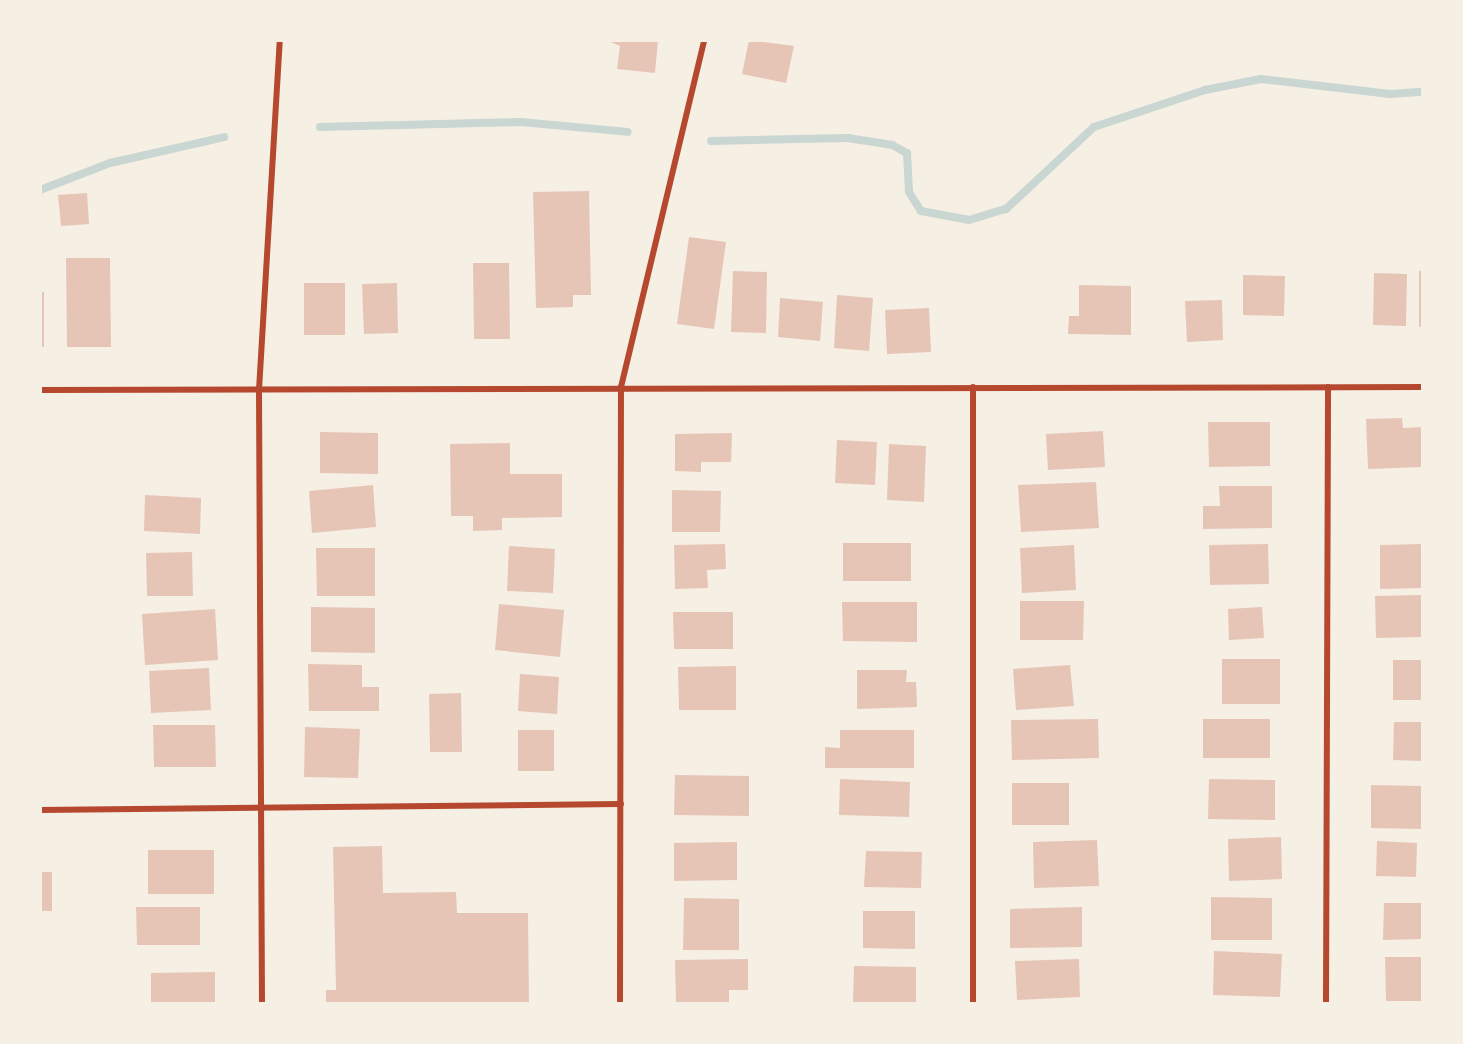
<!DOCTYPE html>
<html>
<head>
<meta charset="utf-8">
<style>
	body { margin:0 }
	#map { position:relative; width:1463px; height:1044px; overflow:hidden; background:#f6efe4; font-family:"DejaVu Sans",sans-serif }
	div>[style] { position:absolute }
	.stream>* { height:8px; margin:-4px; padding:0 4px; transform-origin:4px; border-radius:4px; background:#c9d6d2 }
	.building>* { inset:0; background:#e6c5b7 }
	.minor>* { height:6px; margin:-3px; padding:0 3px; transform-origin:3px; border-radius:3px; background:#b5482f }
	span { translate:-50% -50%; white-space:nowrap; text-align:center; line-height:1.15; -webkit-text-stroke:6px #f6efe4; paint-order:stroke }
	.frame { position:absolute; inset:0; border:42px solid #f6efe4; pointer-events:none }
</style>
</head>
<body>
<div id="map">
	<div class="stream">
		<div style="left:320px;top:127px;width:201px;rotate:-1.4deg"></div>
		<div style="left:521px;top:122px;width:107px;rotate:5.3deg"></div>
		<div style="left:711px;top:141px;width:137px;rotate:-1.3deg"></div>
		<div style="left:848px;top:138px;width:45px;rotate:9deg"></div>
		<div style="left:892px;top:145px;width:17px;rotate:28deg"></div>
		<div style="left:907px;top:153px;width:39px;rotate:87deg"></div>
		<div style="left:909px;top:192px;width:22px;rotate:58deg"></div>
		<div style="left:921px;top:211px;width:49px;rotate:10.6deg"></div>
		<div style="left:969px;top:220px;width:39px;rotate:-17deg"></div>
		<div style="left:1006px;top:209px;width:120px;rotate:-43deg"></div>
		<div style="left:1094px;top:127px;width:117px;rotate:-18.4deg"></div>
		<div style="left:1205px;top:90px;width:57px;rotate:-11.1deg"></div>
		<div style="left:1261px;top:79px;width:130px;rotate:6.6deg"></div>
		<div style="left:1390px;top:94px;width:32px;rotate:-4deg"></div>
		<div style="left:40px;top:190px;width:75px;rotate:-21.1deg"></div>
		<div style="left:110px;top:163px;width:117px;rotate:-12.8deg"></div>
	</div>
	<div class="building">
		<div style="clip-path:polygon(606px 40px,658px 40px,655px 73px,617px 69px,620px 46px)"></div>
		<div style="clip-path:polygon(749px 40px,794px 46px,786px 83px,742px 74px)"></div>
		<div style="clip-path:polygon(589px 191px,591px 295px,573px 295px,573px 307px,536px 308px,533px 192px)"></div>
		<div style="clip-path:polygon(87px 193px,89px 224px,61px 226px,58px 195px)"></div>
		<div style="clip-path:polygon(689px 237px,726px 242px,714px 329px,677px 324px)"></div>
		<div style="clip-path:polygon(66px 258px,110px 258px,111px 347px,67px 347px)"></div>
		<div style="clip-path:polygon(473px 263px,509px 263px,510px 339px,474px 339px)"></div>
		<div style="clip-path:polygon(733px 271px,767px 272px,766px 333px,731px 332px)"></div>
		<div style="clip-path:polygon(1419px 271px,1422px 271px,1422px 327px,1419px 327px)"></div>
		<div style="clip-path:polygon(1374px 273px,1407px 274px,1406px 326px,1373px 325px)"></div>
		<div style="clip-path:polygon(1243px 275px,1285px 276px,1284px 316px,1243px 315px)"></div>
		<div style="clip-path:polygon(304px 283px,345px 283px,345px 335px,304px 335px)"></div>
		<div style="clip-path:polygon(397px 283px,398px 333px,364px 334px,362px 284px)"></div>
		<div style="clip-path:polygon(1079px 285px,1131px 286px,1131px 335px,1068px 334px,1069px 316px,1079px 316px)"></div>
		<div style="clip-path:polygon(40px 292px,44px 292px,44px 347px,40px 347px)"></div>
		<div style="clip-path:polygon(837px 295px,873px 298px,869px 351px,834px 348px)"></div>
		<div style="clip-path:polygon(780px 298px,823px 302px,820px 341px,778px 337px)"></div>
		<div style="clip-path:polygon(1222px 300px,1223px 340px,1187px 342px,1185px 301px)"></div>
		<div style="clip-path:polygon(929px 308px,931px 352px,887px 354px,885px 310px)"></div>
		<div style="clip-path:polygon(1402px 418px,1403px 428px,1422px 427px,1422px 467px,1368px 469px,1366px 419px)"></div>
		<div style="clip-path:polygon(1208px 422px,1270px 422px,1270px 466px,1209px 467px)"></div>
		<div style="clip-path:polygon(1103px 431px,1105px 467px,1048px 470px,1046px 434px)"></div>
		<div style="clip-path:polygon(320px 432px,378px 433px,378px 474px,320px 473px)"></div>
		<div style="clip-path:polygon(732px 433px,731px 462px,701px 462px,701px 472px,675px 471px,675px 434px)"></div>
		<div style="clip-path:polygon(837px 440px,877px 442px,875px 485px,835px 483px)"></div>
		<div style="clip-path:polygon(510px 443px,510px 474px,562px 474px,562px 517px,502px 518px,502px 530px,473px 531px,473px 516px,451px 516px,450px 444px)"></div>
		<div style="clip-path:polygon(889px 444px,926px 446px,924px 502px,887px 500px)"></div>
		<div style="clip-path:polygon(1096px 482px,1099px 528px,1021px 532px,1018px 485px)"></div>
		<div style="clip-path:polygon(373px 485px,376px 527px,312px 533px,309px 491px)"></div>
		<div style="clip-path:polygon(1219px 486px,1272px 486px,1272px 528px,1203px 529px,1203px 506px,1220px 506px)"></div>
		<div style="clip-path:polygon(672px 490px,721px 491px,720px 532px,672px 532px)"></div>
		<div style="clip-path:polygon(145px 495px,201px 498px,200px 534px,144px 531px)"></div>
		<div style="clip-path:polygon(843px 543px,911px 543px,911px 581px,843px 581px)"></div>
		<div style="clip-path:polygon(725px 544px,726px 569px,707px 570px,708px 588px,675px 589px,674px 545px)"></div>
		<div style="clip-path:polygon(1268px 544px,1269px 584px,1210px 585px,1209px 545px)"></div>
		<div style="clip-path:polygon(1422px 544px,1422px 588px,1380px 589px,1380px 545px)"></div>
		<div style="clip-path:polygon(1074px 545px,1076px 590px,1022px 593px,1020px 548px)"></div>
		<div style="clip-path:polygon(509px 546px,555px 549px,553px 593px,507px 591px)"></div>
		<div style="clip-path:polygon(316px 548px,375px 548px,375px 596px,317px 596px)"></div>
		<div style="clip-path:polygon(192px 552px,193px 596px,147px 596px,146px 553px)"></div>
		<div style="clip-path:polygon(1422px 595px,1422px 637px,1376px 638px,1375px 596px)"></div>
		<div style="clip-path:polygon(1020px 601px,1084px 601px,1083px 640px,1020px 640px)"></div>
		<div style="clip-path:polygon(842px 602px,917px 602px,917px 642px,843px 641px)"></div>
		<div style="clip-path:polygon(499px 604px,564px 610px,560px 657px,495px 650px)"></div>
		<div style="clip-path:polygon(311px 607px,375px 608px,375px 653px,311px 652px)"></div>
		<div style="clip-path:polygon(1262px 607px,1264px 638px,1229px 640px,1228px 609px)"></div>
		<div style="clip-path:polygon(215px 609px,218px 660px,145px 665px,142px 614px)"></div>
		<div style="clip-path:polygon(673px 612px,733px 612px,733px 649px,674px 649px)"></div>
		<div style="clip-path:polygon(1222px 659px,1280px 659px,1280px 704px,1222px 704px)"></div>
		<div style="clip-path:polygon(1393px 660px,1422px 660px,1422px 700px,1393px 700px)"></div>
		<div style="clip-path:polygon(308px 664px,362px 665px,362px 687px,379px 687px,379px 711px,309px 711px)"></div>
		<div style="clip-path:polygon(1070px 665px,1074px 706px,1016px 710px,1013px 669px)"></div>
		<div style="clip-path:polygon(736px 666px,736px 710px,679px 710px,678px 667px)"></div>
		<div style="clip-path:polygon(209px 668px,211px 710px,151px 713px,149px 671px)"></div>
		<div style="clip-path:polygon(857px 670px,907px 670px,906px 682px,916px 682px,917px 707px,857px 709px)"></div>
		<div style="clip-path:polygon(520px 674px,559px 677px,557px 714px,518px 711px)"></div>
		<div style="clip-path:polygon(461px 693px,462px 752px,430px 752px,429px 694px)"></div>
		<div style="clip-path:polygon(1098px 719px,1099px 758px,1012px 760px,1011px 720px)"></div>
		<div style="clip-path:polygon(1203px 719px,1270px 719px,1270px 758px,1203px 758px)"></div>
		<div style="clip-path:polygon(1394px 722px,1422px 722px,1422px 761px,1393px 760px)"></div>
		<div style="clip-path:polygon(153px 725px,215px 725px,216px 767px,154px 767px)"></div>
		<div style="clip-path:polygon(305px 727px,360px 729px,358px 778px,304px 777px)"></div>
		<div style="clip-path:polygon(518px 730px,554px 730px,554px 771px,518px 771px)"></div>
		<div style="clip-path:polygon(840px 730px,914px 730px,914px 768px,825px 768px,825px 747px,840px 748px)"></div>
		<div style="clip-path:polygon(675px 775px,749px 776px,749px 816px,674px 815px)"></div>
		<div style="clip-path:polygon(840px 779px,910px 782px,909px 817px,839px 815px)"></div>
		<div style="clip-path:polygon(1209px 779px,1275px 780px,1275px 820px,1208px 819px)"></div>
		<div style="clip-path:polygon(1012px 783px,1069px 783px,1069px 825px,1012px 825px)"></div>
		<div style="clip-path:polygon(1371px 785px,1422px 786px,1422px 829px,1371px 828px)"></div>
		<div style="clip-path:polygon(1281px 837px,1282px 879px,1229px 881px,1228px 839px)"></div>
		<div style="clip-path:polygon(1097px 840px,1099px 886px,1034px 888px,1033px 842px)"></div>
		<div style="clip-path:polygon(1377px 841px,1417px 843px,1416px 877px,1376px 876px)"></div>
		<div style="clip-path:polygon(737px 842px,737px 880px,674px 881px,674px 843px)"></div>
		<div style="clip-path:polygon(382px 846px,383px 893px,456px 892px,457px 913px,528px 913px,529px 1004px,326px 1004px,326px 990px,336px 990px,333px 847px)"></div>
		<div style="clip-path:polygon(148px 850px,214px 850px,214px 894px,148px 894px)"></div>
		<div style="clip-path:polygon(866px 851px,922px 852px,921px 888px,864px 887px)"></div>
		<div style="clip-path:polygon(40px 872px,52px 872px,52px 911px,40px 911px)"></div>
		<div style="clip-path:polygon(1211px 897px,1272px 898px,1272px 940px,1211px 940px)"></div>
		<div style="clip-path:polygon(684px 898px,739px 899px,739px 950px,683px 950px)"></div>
		<div style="clip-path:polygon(1384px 903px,1422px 903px,1422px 939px,1383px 940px)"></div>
		<div style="clip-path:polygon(136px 907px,200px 907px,200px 945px,137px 945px)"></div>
		<div style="clip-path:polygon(1082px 907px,1082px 947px,1010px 948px,1010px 909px)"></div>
		<div style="clip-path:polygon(863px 911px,915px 911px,915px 949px,863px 948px)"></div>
		<div style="clip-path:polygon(1214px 951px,1282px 954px,1280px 997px,1213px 995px)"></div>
		<div style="clip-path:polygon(1385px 957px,1422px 957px,1422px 1001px,1386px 1001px)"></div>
		<div style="clip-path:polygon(748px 959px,748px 990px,729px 990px,729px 1004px,676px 1004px,675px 960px)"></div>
		<div style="clip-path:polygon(1079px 959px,1080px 997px,1017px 1000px,1015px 961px)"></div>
		<div style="clip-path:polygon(854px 966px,916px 967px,916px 1003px,853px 1002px)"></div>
		<div style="clip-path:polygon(215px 972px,215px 1004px,151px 1004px,151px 973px)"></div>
	</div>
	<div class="minor">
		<div style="left:40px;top:390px;width:1382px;rotate:-0.12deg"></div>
		<div style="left:40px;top:810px;width:581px;rotate:-0.59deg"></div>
		<div style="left:262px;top:1004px;width:614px;rotate:-90.28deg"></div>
		<div style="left:259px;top:390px;width:351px;rotate:-86.6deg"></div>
		<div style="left:620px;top:1004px;width:617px;rotate:-89.91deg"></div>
		<div style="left:621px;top:387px;width:357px;rotate:-76.5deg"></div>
		<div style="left:973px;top:1004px;width:617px;rotate:-90deg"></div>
		<div style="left:1326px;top:1004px;width:617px;rotate:-89.81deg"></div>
	</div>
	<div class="frame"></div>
</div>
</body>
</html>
